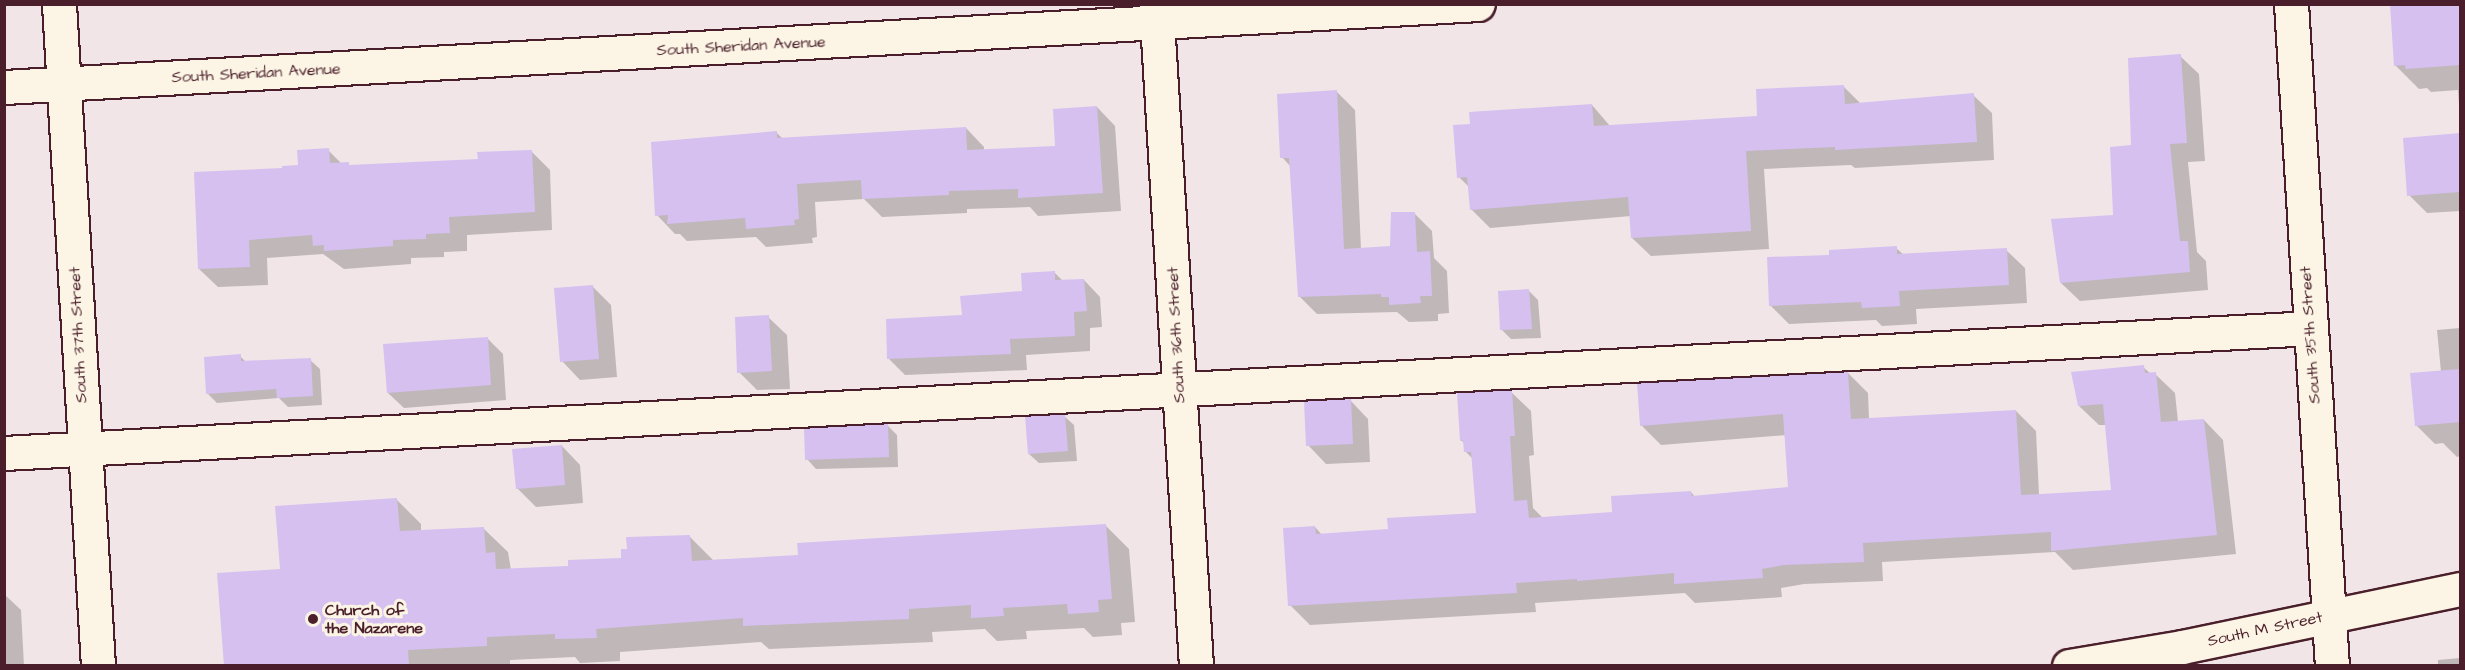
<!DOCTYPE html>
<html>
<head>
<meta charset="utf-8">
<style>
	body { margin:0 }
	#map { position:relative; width:2465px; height:670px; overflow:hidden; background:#f1e5e8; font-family:"Architects Daughter",sans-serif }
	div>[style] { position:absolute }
	.shadow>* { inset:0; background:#0003 }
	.building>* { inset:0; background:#d6c0f0 }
	.roads { filter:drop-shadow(2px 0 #4a1f2b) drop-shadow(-2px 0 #4a1f2b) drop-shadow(0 2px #4a1f2b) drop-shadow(0 -2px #4a1f2b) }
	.minor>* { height:33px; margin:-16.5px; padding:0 16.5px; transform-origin:16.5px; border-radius:16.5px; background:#fcf5e5 }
	.dots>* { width:16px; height:16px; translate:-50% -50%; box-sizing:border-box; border:3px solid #fcf5e5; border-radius:50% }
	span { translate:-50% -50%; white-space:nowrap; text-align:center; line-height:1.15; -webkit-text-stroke:6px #fcf5e5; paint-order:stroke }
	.street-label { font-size:16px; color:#4a1f2b }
	.poi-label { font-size:16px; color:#4a1f2b; font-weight:700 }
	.left { translate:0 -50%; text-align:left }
	.frame { position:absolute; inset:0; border:6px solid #4a1f2b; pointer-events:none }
</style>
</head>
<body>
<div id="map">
	<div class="shadow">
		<div style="clip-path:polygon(2392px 4px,2460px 4px,2460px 119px,2458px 90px,2431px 92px,2427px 88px,2419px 89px,2395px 65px)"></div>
		<div style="clip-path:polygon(2180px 56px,2199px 74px,2205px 161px,2188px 162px,2197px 252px,2206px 261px,2208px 290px,2080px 301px,2061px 283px,2114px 217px,2132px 147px)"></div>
		<div style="clip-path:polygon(1843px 86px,1861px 104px,1973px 95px,1992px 113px,1994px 160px,1855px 168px,1851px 165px,1764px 169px,1769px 249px,1651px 256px,1632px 238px,1631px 216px,1490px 228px,1471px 209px,1470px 188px,1459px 177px,1592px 105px,1610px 126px,1758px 117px)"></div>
		<div style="clip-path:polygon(1337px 92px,1355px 110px,1361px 250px,1391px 248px,1414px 213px,1432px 231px,1434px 258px,1447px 271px,1449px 313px,1438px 314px,1438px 321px,1409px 322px,1397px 312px,1317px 314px,1299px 296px,1291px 167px,1282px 157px)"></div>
		<div style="clip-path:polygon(1097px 107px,1115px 126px,1121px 211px,1038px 216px,1030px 207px,967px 209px,967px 213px,882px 217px,864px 199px,815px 202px,817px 237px,812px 238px,813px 243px,766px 247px,756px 237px,687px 241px,680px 234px,675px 234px,657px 215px,776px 132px,783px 139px,966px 128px,984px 147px,984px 151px,1057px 147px)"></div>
		<div style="clip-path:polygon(2451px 136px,2460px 146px,2460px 211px,2427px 213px,2409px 195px)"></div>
		<div style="clip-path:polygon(328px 150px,342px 164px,348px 163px,351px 167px,479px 160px,531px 151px,550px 170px,552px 230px,467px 235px,467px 251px,444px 252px,444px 257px,411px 258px,411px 264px,344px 269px,323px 254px,267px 258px,268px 285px,218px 287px,199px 269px,283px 170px,299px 166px)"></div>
		<div style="clip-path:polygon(1896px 248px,1904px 255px,2006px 250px,2025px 268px,2027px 303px,1916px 309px,1917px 324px,1882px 326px,1876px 320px,1789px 324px,1770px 305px,1830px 256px)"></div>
		<div style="clip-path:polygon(1054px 272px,1063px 281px,1084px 280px,1100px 297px,1102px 327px,1090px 328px,1090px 351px,1026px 355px,1027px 370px,905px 375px,889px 359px,964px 316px,1023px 293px)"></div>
		<div style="clip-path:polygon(592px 286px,611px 305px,617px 377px,580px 380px,562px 361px)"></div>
		<div style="clip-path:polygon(1528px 290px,1538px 300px,1541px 338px,1511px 339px,1501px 329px)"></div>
		<div style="clip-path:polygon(768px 317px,787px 335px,790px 389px,757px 390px,739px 372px)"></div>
		<div style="clip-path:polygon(2460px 328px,2460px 456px,2457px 457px,2443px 443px,2435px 444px,2416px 425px,2441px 372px,2437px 330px)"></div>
		<div style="clip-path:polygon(488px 339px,503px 354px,506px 400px,404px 408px,388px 393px)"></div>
		<div style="clip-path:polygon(240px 356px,247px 363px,310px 360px,320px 369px,322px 405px,288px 407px,279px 398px,217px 403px,208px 394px)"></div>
		<div style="clip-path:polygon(2143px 367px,2151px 374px,2155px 374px,2175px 393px,2178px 422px,2204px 420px,2223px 440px,2236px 554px,2073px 570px,2055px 552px,1882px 562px,1883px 581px,1804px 584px,1781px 588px,1782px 597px,1695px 603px,1685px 593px,1535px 603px,1536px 612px,1310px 625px,1290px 605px,1315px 527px,1322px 535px,1389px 530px,1478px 515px,1473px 459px,1466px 452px,1465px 444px,1461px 440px,1511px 392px,1531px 411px,1534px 455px,1529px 456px,1533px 508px,1543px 518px,1613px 513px,1691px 492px,1695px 497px,1790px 489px,1786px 435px,1661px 445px,1641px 425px,1848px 373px,1868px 393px,1869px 419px,2016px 411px,2036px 431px,2039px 495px,2113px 491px,2106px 425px,2099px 425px,2079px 406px)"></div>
		<div style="clip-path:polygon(1350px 400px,1368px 419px,1370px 462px,1326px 464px,1308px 445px)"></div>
		<div style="clip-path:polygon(1064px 416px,1074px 425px,1077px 461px,1039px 463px,1029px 454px)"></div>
		<div style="clip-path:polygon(887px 425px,897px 435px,898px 467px,816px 469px,807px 459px)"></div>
		<div style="clip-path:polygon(562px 446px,580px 465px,583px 503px,536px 507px,517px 488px)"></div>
		<div style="clip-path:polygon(397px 500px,421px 524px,421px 531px,484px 529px,508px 552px,511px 570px,570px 567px,623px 559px,689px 536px,713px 560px,800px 556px,1105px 525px,1129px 549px,1135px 622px,1121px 623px,1122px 635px,1093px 637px,1084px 628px,1026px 631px,1027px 639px,997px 641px,985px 629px,932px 632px,933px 642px,769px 649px,761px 642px,620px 652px,620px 661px,580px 663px,575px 657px,510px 660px,510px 666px,225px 666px,281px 570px)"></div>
		<div style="clip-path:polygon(4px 594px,21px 610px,24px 666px,4px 666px)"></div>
		<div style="clip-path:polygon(2460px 658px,2460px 666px,2438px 666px,2438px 660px)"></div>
	</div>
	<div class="building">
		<div style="clip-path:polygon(2390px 4px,2460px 4px,2460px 65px,2406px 69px,2405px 65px,2394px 66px)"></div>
		<div style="clip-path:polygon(2181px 54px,2187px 143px,2170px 144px,2180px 241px,2188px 241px,2190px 272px,2060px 283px,2051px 219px,2113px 215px,2110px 147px,2131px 145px,2128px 58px)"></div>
		<div style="clip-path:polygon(1844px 85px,1845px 104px,1974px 93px,1977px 142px,1835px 150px,1835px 147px,1746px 151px,1751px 231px,1631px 238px,1628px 197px,1470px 210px,1467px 177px,1457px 178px,1453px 125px,1470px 124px,1469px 112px,1592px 104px,1594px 126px,1757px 116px,1756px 89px)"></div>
		<div style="clip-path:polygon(1337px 90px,1344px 249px,1390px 246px,1391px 212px,1415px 212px,1417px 252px,1430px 251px,1432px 296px,1420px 296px,1421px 303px,1389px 305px,1389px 297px,1381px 297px,1381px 294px,1298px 297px,1289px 158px,1280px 158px,1277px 94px)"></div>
		<div style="clip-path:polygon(1097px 106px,1103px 193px,1018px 198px,1018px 189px,949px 191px,949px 195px,862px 199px,861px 180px,797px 184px,799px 219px,794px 220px,795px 225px,746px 229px,745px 218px,667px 224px,668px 215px,655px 216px,651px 142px,777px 131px,777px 138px,966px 127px,967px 150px,1055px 146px,1053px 109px)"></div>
		<div style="clip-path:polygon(2460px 133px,2460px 192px,2407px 196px,2403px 138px)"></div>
		<div style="clip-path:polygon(329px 148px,330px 163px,349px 162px,349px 165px,478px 159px,477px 152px,532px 150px,535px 212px,449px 217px,450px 233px,426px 234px,426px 239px,393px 240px,393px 246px,324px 251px,324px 245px,313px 246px,312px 235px,249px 240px,250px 267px,198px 269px,194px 172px,282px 168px,282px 166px,298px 165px,297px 150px)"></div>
		<div style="clip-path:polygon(1897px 246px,1897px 254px,2007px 248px,2009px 285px,1899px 291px,1900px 306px,1862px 308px,1861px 302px,1769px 306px,1767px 257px,1829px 255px,1829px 250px)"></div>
		<div style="clip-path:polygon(1055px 271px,1055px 280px,1084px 279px,1087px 311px,1074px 312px,1075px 336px,1010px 339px,1011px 354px,887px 359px,886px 319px,962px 315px,960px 296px,1022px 291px,1021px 273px)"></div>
		<div style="clip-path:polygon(593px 285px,599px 359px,560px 362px,554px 288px)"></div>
		<div style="clip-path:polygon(1529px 289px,1532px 329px,1500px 330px,1498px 291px)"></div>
		<div style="clip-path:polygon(769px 315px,772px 371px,737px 373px,735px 317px)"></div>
		<div style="clip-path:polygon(488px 337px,491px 385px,387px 393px,383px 344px)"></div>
		<div style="clip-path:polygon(241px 354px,241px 361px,311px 358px,313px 396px,277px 398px,276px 389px,206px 394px,204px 357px)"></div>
		<div style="clip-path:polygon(2144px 365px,2145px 373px,2156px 372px,2161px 422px,2204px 419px,2217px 535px,2051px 551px,2051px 532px,1863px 543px,1864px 562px,1784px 565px,1762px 569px,1763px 578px,1674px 584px,1674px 573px,1577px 581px,1577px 579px,1516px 583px,1517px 593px,1288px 606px,1283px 528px,1315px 526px,1316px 534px,1388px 529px,1387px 518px,1476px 513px,1471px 452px,1464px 452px,1463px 440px,1460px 441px,1457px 393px,1512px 390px,1515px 436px,1510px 436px,1514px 501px,1527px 500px,1529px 518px,1612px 512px,1611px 496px,1691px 491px,1692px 496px,1788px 487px,1783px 414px,1640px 426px,1637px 383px,1848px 372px,1851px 419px,2016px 410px,2021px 495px,2111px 490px,2103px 404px,2078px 406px,2071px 372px)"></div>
		<div style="clip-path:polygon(2460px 369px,2460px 422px,2415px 426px,2410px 373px)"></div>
		<div style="clip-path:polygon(1351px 399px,1353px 444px,1306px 446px,1304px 401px)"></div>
		<div style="clip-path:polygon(1065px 414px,1068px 451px,1028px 454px,1025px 416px)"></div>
		<div style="clip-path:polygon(888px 424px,889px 457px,805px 460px,804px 428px)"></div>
		<div style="clip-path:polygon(562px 445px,565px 485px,516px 489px,512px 449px)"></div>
		<div style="clip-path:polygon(397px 498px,400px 531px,484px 527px,486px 553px,495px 552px,496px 569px,568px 566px,568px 560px,621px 558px,621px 549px,627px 549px,626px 537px,690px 535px,692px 561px,798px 555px,797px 543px,1106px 524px,1112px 599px,1098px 600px,1099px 612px,1068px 614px,1067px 604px,1003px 608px,1004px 616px,971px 618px,971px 605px,909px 609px,909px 619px,743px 626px,743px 618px,596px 629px,597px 638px,555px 639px,555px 634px,487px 637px,487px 646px,408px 650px,409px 666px,224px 666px,217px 573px,280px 569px,275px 506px)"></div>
	</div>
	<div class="roads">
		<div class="minor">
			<div style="left:59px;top:4px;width:663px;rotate:86.63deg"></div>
			<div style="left:1156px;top:4px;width:663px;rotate:86.54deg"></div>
			<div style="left:2291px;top:4px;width:663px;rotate:86.46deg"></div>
			<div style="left:4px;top:87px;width:1476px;rotate:-3.22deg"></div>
			<div style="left:4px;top:453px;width:2308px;rotate:-3.1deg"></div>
			<div style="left:2069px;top:666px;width:115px;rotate:-9.5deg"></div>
			<div style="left:2182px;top:647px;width:284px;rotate:-11.8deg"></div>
		</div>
	</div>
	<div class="dots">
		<div style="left:313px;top:619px;background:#4a1f2b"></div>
	</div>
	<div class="street-label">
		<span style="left:741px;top:46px;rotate:-3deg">South Sheridan Avenue</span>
		<span style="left:256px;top:73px;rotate:-3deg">South Sheridan Avenue</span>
		<span style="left:78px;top:335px;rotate:-93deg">South 37th Street</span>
		<span style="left:1176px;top:335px;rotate:-93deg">South 36th Street</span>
		<span style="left:2310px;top:335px;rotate:-94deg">South 35th Street</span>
		<span style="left:2265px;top:629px;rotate:-12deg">South M Street</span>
	</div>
	<div class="poi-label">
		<span class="left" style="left:325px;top:619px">Church of<br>the Nazarene</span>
	</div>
	<div class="frame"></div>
</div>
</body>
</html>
